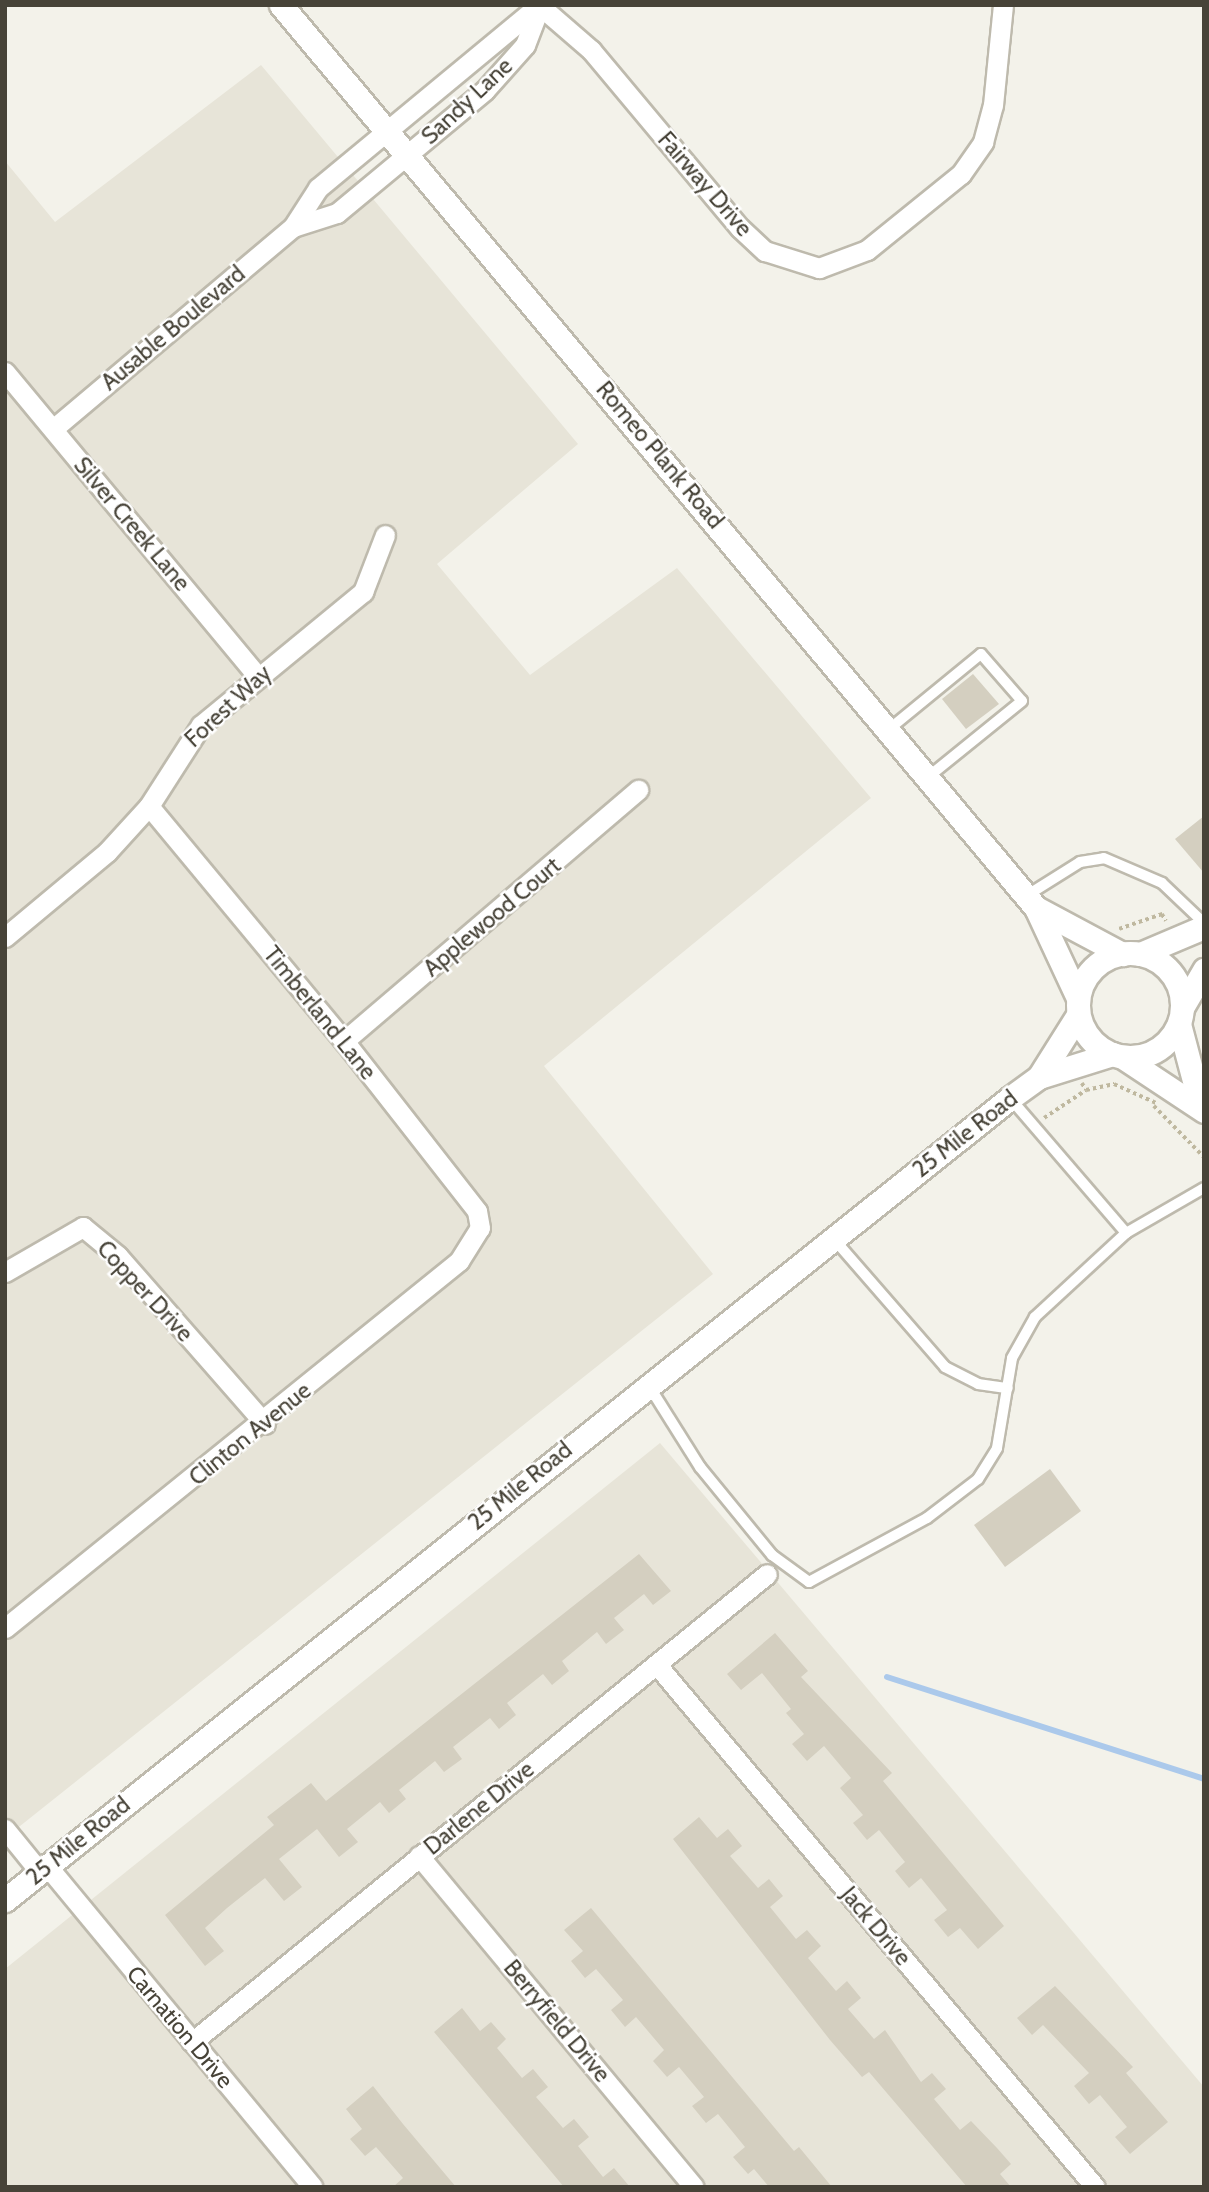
<!DOCTYPE html>
<html>
<head>
<meta charset="utf-8">
<style>
	body { margin:0 }
	#map { position:relative; width:1209px; height:2192px; overflow:hidden; background:#f3f2ea; font-family:Cabin,sans-serif }
	div>[style] { position:absolute }
	.residential>* { inset:0; background:#e7e4d8 }
	.stream>* { height:6px; margin:-3px; padding:0 3px; transform-origin:3px; border-radius:3px; background:#abc9eb }
	.building>* { inset:0; background:#d4cfc0 }
	.path>* { height:3.5px; margin-top:-1.75px; transform-origin:0; background:repeating-linear-gradient(90deg,#bfb89f 0 3.5px,transparent 0 7px) }
	.roads { filter:drop-shadow(2px 0 #bebaad) drop-shadow(-2px 0 #bebaad) drop-shadow(0 2px #bebaad) drop-shadow(0 -2px #bebaad) }
	.service>* { height:10px; margin:-5px; padding:0 5px; transform-origin:5px; border-radius:5px; background:#fff }
	.minor>* { height:19px; margin:-9.5px; padding:0 9.5px; transform-origin:9.5px; border-radius:9.5px; background:#fff }
	.tertiary>* { height:23px; margin:-11.5px; padding:0 11.5px; transform-origin:11.5px; border-radius:11.5px; background:#fff }
	.tertiary>.ring { margin:-11.5px; padding:0; box-sizing:content-box; background:none; border:23px solid #fff; border-radius:50% }
	span { translate:-50% -50%; white-space:nowrap; text-align:center; line-height:1.15; -webkit-text-stroke:5px #fff; paint-order:stroke }
	.street-label { font-size:23px; color:#474338 }
	.frame { position:absolute; inset:0; border:7px solid #474338; pointer-events:none }
</style>
</head>
<body>
<div id="map">
	<div class="residential">
		<div style="clip-path:polygon(261px 65px,578px 444px,437px 564px,530px 675px,677px 568px,871px 798px,544px 1066px,713px 1274px,5px 1838px,5px 161px,55px 222px)"></div>
		<div style="clip-path:polygon(660px 1443px,1204px 2087px,1204px 2187px,5px 2187px,5px 1969px)"></div>
	</div>
	<div class="stream">
		<div style="left:887px;top:1677px;width:333px;rotate:17.8deg"></div>
	</div>
	<div class="building">
		<div style="clip-path:polygon(973px 674px,999px 704px,966px 729px,942px 699px)"></div>
		<div style="clip-path:polygon(1204px 816px,1204px 873px,1175px 839px)"></div>
		<div style="clip-path:polygon(1050px 1469px,1081px 1511px,1005px 1567px,974px 1525px)"></div>
		<div style="clip-path:polygon(639px 1554px,671px 1591px,653px 1605px,644px 1594px,614px 1618px,624px 1630px,606px 1644px,597px 1632px,562px 1661px,569px 1671px,552px 1685px,543px 1674px,507px 1703px,516px 1715px,499px 1729px,490px 1718px,453px 1747px,462px 1759px,444px 1772px,435px 1761px,399px 1790px,406px 1799px,389px 1813px,380px 1802px,347px 1829px,358px 1842px,339px 1857px,317px 1829px,279px 1859px,302px 1887px,284px 1901px,265px 1878px,227px 1908px,205px 1928px,224px 1951px,205px 1966px,165px 1915px,274px 1825px,267px 1817px,311px 1783px,326px 1801px)"></div>
		<div style="clip-path:polygon(775px 1633px,808px 1671px,801px 1677px,892px 1773px,883px 1781px,1004px 1926px,978px 1949px,960px 1928px,948px 1937px,934px 1920px,947px 1910px,921px 1878px,909px 1888px,895px 1871px,905px 1862px,879px 1830px,867px 1840px,853px 1823px,863px 1815px,840px 1788px,851px 1778px,824px 1746px,807px 1761px,792px 1744px,804px 1734px,786px 1713px,791px 1709px,762px 1673px,741px 1690px,727px 1674px)"></div>
		<div style="clip-path:polygon(699px 1817px,717px 1838px,728px 1829px,742px 1846px,730px 1856px,758px 1888px,769px 1879px,783px 1896px,770px 1907px,796px 1939px,807px 1930px,821px 1946px,808px 1958px,836px 1991px,847px 1981px,861px 1998px,848px 2009px,874px 2039px,885px 2030px,921px 2082px,932px 2073px,946px 2089px,934px 2099px,960px 2130px,971px 2121px,997px 2148px,1011px 2164px,1000px 2174px,1011px 2187px,967px 2187px,869px 2072px,862px 2077px,830px 2040px,673px 1839px)"></div>
		<div style="clip-path:polygon(591px 1908px,794px 2151px,799px 2147px,832px 2187px,769px 2187px,754px 2169px,748px 2174px,733px 2157px,745px 2147px,718px 2114px,706px 2123px,692px 2106px,704px 2097px,679px 2067px,667px 2077px,653px 2061px,664px 2050px,636px 2017px,625px 2027px,611px 2010px,623px 2000px,596px 1969px,585px 1978px,571px 1961px,583px 1951px,564px 1930px)"></div>
		<div style="clip-path:polygon(1055px 1986px,1133px 2067px,1126px 2073px,1168px 2122px,1130px 2154px,1115px 2137px,1127px 2127px,1100px 2095px,1089px 2104px,1074px 2086px,1089px 2073px,1043px 2025px,1032px 2035px,1017px 2018px)"></div>
		<div style="clip-path:polygon(462px 2008px,480px 2031px,491px 2022px,506px 2039px,497px 2048px,522px 2078px,533px 2069px,548px 2087px,536px 2097px,563px 2128px,574px 2119px,589px 2137px,578px 2146px,603px 2177px,614px 2168px,630px 2187px,564px 2187px,434px 2032px)"></div>
		<div style="clip-path:polygon(373px 2086px,403px 2124px,456px 2187px,393px 2187px,403px 2178px,376px 2147px,365px 2156px,350px 2139px,362px 2129px,346px 2109px)"></div>
	</div>
	<div class="path">
		<div style="left:1119px;top:929px;width:46px;rotate:-19.2deg"></div>
		<div style="left:1162px;top:914px;width:8px;rotate:60deg"></div>
		<div style="left:1082px;top:1083px;width:8px;rotate:60deg"></div>
		<div style="left:1086px;top:1090px;width:29px;rotate:-12deg"></div>
		<div style="left:1114px;top:1084px;width:46px;rotate:24.3deg"></div>
		<div style="left:1154px;top:1106px;width:71px;rotate:45.6deg"></div>
		<div style="left:1044px;top:1118px;width:50px;rotate:-33.7deg"></div>
	</div>
	<div class="roads">
		<div class="service">
			<div style="left:888px;top:730px;width:120px;rotate:-39.3deg"></div>
			<div style="left:981px;top:654px;width:62px;rotate:48.9deg"></div>
			<div style="left:1022px;top:701px;width:121px;rotate:141deg"></div>
			<div style="left:1026px;top:896px;width:64px;rotate:-32.2deg"></div>
			<div style="left:1080px;top:862px;width:24px;rotate:-9deg"></div>
			<div style="left:1104px;top:858px;width:63px;rotate:23.3deg"></div>
			<div style="left:1162px;top:883px;width:58px;rotate:43.6deg"></div>
			<div style="left:1010px;top:1098px;width:178px;rotate:49.3deg"></div>
			<div style="left:833px;top:1238px;width:171px;rotate:49deg"></div>
			<div style="left:945px;top:1367px;width:37px;rotate:27deg"></div>
			<div style="left:978px;top:1384px;width:30px;rotate:8deg"></div>
			<div style="left:649px;top:1386px;width:96px;rotate:57.8deg"></div>
			<div style="left:700px;top:1467px;width:114px;rotate:50.7deg"></div>
			<div style="left:772px;top:1555px;width:46px;rotate:36.1deg"></div>
			<div style="left:809px;top:1582px;width:134px;rotate:-28.5deg"></div>
			<div style="left:927px;top:1518px;width:64px;rotate:-37.4deg"></div>
			<div style="left:978px;top:1479px;width:36px;rotate:-58deg"></div>
			<div style="left:997px;top:1448px;width:91px;rotate:-80.5deg"></div>
			<div style="left:1012px;top:1358px;width:47px;rotate:-60.7deg"></div>
			<div style="left:1035px;top:1317px;width:124px;rotate:-42.7deg"></div>
			<div style="left:1126px;top:1233px;width:90px;rotate:-30deg"></div>
		</div>
		<div class="minor">
			<div style="left:539px;top:5px;width:69px;rotate:40.9deg"></div>
			<div style="left:591px;top:50px;width:232px;rotate:50.1deg"></div>
			<div style="left:740px;top:228px;width:34px;rotate:43deg"></div>
			<div style="left:765px;top:251px;width:57px;rotate:17.5deg"></div>
			<div style="left:819px;top:268px;width:51px;rotate:-20.6deg"></div>
			<div style="left:867px;top:250px;width:121px;rotate:-39deg"></div>
			<div style="left:961px;top:174px;width:39px;rotate:-55deg"></div>
			<div style="left:983px;top:142px;width:38px;rotate:-75deg"></div>
			<div style="left:993px;top:105px;width:100px;rotate:-84.3deg"></div>
			<div style="left:293px;top:227px;width:46px;rotate:-17.7deg"></div>
			<div style="left:337px;top:213px;width:192px;rotate:-39.7deg"></div>
			<div style="left:485px;top:90px;width:60px;rotate:-48.4deg"></div>
			<div style="left:525px;top:45px;width:36px;rotate:-69deg"></div>
			<div style="left:5px;top:372px;width:395px;rotate:50.3deg"></div>
			<div style="left:53px;top:429px;width:314px;rotate:-40.1deg"></div>
			<div style="left:293px;top:227px;width:46px;rotate:-57.3deg"></div>
			<div style="left:318px;top:188px;width:287px;rotate:-39.6deg"></div>
			<div style="left:5px;top:937px;width:133px;rotate:-39.8deg"></div>
			<div style="left:107px;top:852px;width:62px;rotate:-47.6deg"></div>
			<div style="left:149px;top:806px;width:96px;rotate:-57.3deg"></div>
			<div style="left:201px;top:725px;width:210px;rotate:-39.4deg"></div>
			<div style="left:363px;top:592px;width:61px;rotate:-68.9deg"></div>
			<div style="left:344px;top:1041px;width:387px;rotate:-40.5deg"></div>
			<div style="left:5px;top:1272px;width:90px;rotate:-30deg"></div>
			<div style="left:83px;top:1227px;width:45px;rotate:39.6deg"></div>
			<div style="left:118px;top:1256px;width:223px;rotate:48.8deg"></div>
			<div style="left:5px;top:1628px;width:584px;rotate:-38.95deg"></div>
			<div style="left:459px;top:1261px;width:39px;rotate:-58deg"></div>
			<div style="left:480px;top:1228px;width:17px;rotate:-100deg"></div>
			<div style="left:477px;top:1211px;width:216px;rotate:-128deg"></div>
			<div style="left:344px;top:1041px;width:305px;rotate:-129.7deg"></div>
			<div style="left:657px;top:1665px;width:681px;rotate:50deg"></div>
			<div style="left:5px;top:1829px;width:55px;rotate:50.9deg"></div>
			<div style="left:419px;top:1856px;width:430px;rotate:50.3deg"></div>
			<div style="left:48px;top:1867px;width:415px;rotate:50.4deg"></div>
			<div style="left:192px;top:2042px;width:741px;rotate:-39.14deg"></div>
		</div>
		<div class="tertiary">
			<div style="left:281px;top:5px;width:1177px;rotate:50.1deg"></div>
			<div style="left:1036px;top:908px;width:99px;rotate:65deg"></div>
			<div style="left:1036px;top:908px;width:98px;rotate:28.1deg"></div>
			<div class="ring" style="left:1078px;top:953px;width:81px;height:81px"></div>
			<div style="left:1140px;top:954px;width:69px;rotate:-22.9deg"></div>
			<div style="left:1183px;top:1006px;width:42px;rotate:-59.7deg"></div>
			<div style="left:1179px;top:1024px;width:86px;rotate:75.2deg"></div>
			<div style="left:1124px;top:1058px;width:96px;rotate:33.5deg"></div>
			<div style="left:1039px;top:1077px;width:73px;rotate:-57.8deg"></div>
			<div style="left:5px;top:1900px;width:1286px;rotate:-38.59deg"></div>
			<div style="left:1010px;top:1098px;width:36px;rotate:-36deg"></div>
			<div style="left:1039px;top:1077px;width:77px;rotate:-17.3deg"></div>
		</div>
	</div>
	<div class="street-label">
		<span style="left:467px;top:101px;rotate:-43deg">Sandy Lane</span>
		<span style="left:705px;top:184px;rotate:49deg">Fairway Drive</span>
		<span style="left:173px;top:328px;rotate:-40deg">Ausable Boulevard</span>
		<span style="left:660px;top:455px;rotate:50deg">Romeo Plank Road</span>
		<span style="left:132px;top:524px;rotate:50deg">Silver Creek Lane</span>
		<span style="left:228px;top:706px;rotate:-43deg">Forest Way</span>
		<span style="left:492px;top:917px;rotate:-40deg">Applewood Court</span>
		<span style="left:320px;top:1013px;rotate:51deg">Timberland Lane</span>
		<span style="left:965px;top:1134px;rotate:-38deg">25 Mile Road</span>
		<span style="left:145px;top:1291px;rotate:47deg">Copper Drive</span>
		<span style="left:250px;top:1434px;rotate:-39deg">Clinton Avenue</span>
		<span style="left:520px;top:1486px;rotate:-39deg">25 Mile Road</span>
		<span style="left:479px;top:1808px;rotate:-39deg">Darlene Drive</span>
		<span style="left:78px;top:1841px;rotate:-39deg">25 Mile Road</span>
		<span style="left:876px;top:1926px;rotate:50deg">Jack Drive</span>
		<span style="left:557px;top:2021px;rotate:50deg">Berryfield Drive</span>
		<span style="left:180px;top:2027px;rotate:50deg">Carnation Drive</span>
	</div>
	<div class="frame"></div>
</div>
</body>
</html>
